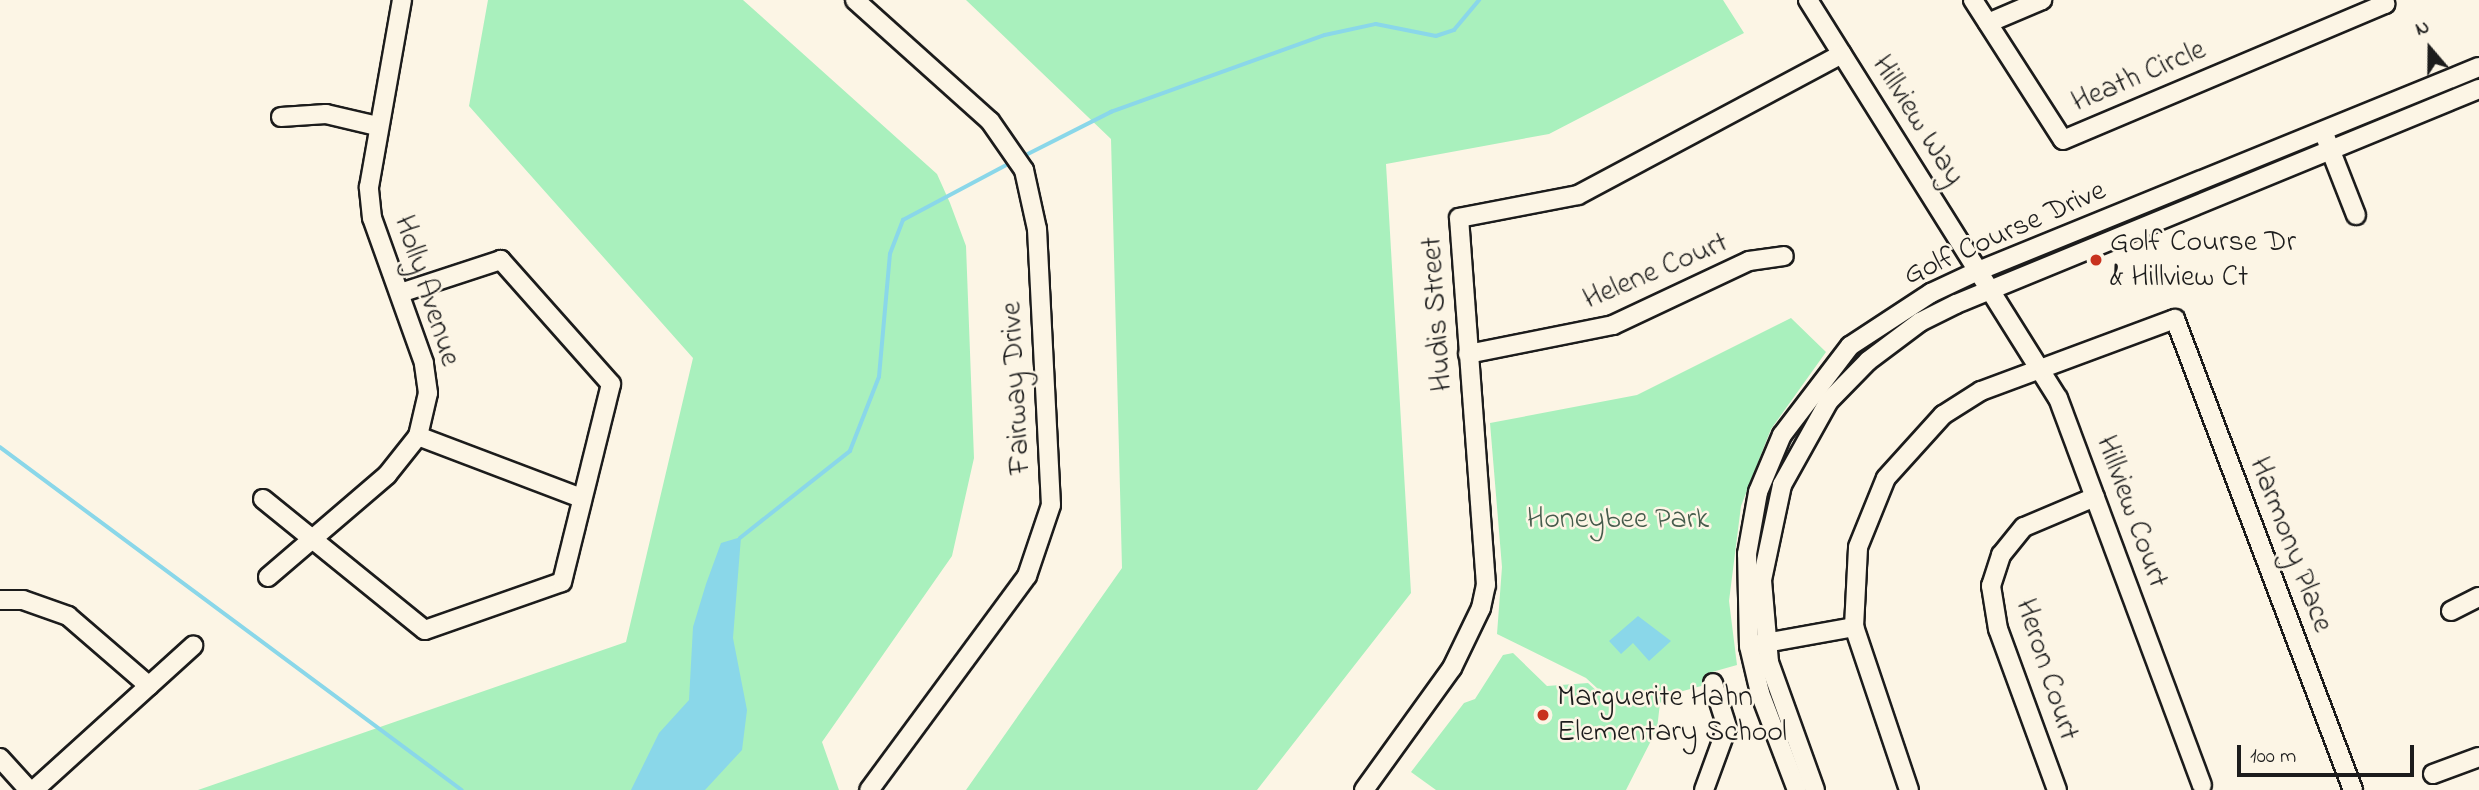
<!DOCTYPE html>
<html>
<head>
<meta charset="utf-8">
<style>
	body { margin:0 }
	#map { position:relative; width:2479px; height:790px; overflow:hidden; background:#fcf5e5; font-family:"Indie Flower",sans-serif }
	div>[style] { position:absolute }
	.green>* { inset:0; background:#a9f0bd }
	.water>* { inset:0; background:#8ad7e9 }
	.stream>* { height:3.5px; margin:-1.75px; padding:0 1.75px; transform-origin:1.75px; border-radius:1.75px; background:#8ad7e9 }
	.roads { filter:drop-shadow(2px 0 #1c1c1c) drop-shadow(-2px 0 #1c1c1c) drop-shadow(0 2px #1c1c1c) drop-shadow(0 -2px #1c1c1c) }
	.minor>* { height:18px; margin:-9px; padding:0 9px; transform-origin:9px; border-radius:9px; background:#fcf5e5 }
	.dots>* { width:19px; height:19px; translate:-50% -50%; box-sizing:border-box; border:4px solid #fcf5e5; border-radius:50% }
	span { translate:-50% -50%; white-space:nowrap; text-align:center; line-height:1.15; -webkit-text-stroke:5px #fcf5e5; paint-order:stroke }
	.street-label { font-size:30px; color:#1c1c1c }
	.poi-label { font-size:30px; color:#1c1c1c }
	.left { translate:0 -50%; text-align:left }
	.park-label { font-size:30px; color:#465c4c }
	.north { position:absolute; left:2395px; top:14px; width:70px; height:70px; -webkit-text-stroke:5px #fcf5e5; paint-order:stroke; rotate:340deg; font-size:19px; font-weight:700; line-height:28px; text-align:center; color:#1c1c1c }
	.north::after { content:''; display:block; margin:auto; width:24px; height:32px; background:#1c1c1c; clip-path:polygon(50% 0,100% 100%,50% 72%,0 100%) }
	.scale { position:absolute; left:2237px; top:745px; width:177px; height:32px; box-sizing:border-box; border:4px solid #1c1c1c; border-top:0; padding-left:9px; font-size:21px; line-height:24px; white-space:nowrap; color:#1c1c1c; -webkit-text-stroke:5px #fcf5e5; paint-order:stroke }
</style>
</head>
<body>
<div id="map">
	<div class="green">
		<div style="clip-path:polygon(488px 0,743px 0,937px 174px,950px 203px,966px 246px,974px 458px,952px 556px,822px 742px,839px 790px,198px 790px,626px 642px,693px 358px,469px 106px)"></div>
		<div style="clip-path:polygon(966px 0,1723px 0,1744px 33px,1549px 134px,1386px 164px,1411px 593px,1257px 790px,966px 790px,1122px 568px,1111px 139px)"></div>
		<div style="clip-path:polygon(1791px 318px,1826px 352px,1771px 429px,1741px 506px,1729px 601px,1737px 665px,1705px 674px,1705px 685px,1672px 694px,1660px 703px,1657px 729px,1626px 790px,1436px 790px,1411px 772px,1464px 703px,1475px 699px,1503px 655px,1513px 653px,1547px 686px,1588px 683px,1609px 702px,1640px 702px,1610px 700px,1586px 678px,1497px 634px,1502px 567px,1490px 423px,1637px 395px)"></div>
	</div>
	<div class="water">
		<div style="clip-path:polygon(741px 537px,733px 638px,747px 710px,742px 750px,705px 790px,631px 790px,659px 733px,689px 700px,693px 627px,706px 584px,721px 543px)"></div>
		<div style="clip-path:polygon(1638px 616px,1671px 641px,1649px 661px,1633px 643px,1621px 654px,1609px 641px)"></div>
	</div>
	<div class="stream">
		<div style="left:1022px;top:157px;width:100px;rotate:-26.8deg"></div>
		<div style="left:1111px;top:112px;width:227px;rotate:-19.8deg"></div>
		<div style="left:1325px;top:35px;width:52px;rotate:-12.2deg"></div>
		<div style="left:1376px;top:24px;width:61px;rotate:11.3deg"></div>
		<div style="left:1436px;top:36px;width:19px;rotate:-18deg"></div>
		<div style="left:1454px;top:30px;width:39px;rotate:-50deg"></div>
		<div style="left:0;top:447px;width:575px;rotate:36.59deg"></div>
		<div style="left:740px;top:538px;width:140px;rotate:-38.3deg"></div>
		<div style="left:850px;top:451px;width:79px;rotate:-68.6deg"></div>
		<div style="left:879px;top:377px;width:123px;rotate:-84.9deg"></div>
		<div style="left:890px;top:254px;width:36px;rotate:-69deg"></div>
		<div style="left:903px;top:220px;width:123px;rotate:-28deg"></div>
	</div>
	<div class="roads">
		<div class="minor">
			<div style="left:855px;top:0;width:181px;rotate:41.9deg"></div>
			<div style="left:990px;top:121px;width:60px;rotate:55.2deg"></div>
			<div style="left:1024px;top:170px;width:60px;rotate:77.6deg"></div>
			<div style="left:1037px;top:229px;width:276px;rotate:87.1deg"></div>
			<div style="left:1051px;top:505px;width:75px;rotate:108.7deg"></div>
			<div style="left:1027px;top:576px;width:266px;rotate:126.4deg"></div>
			<div style="left:1808px;top:0;width:470px;rotate:57.9deg"></div>
			<div style="left:2058px;top:398px;width:413px;rotate:69.6deg"></div>
			<div style="left:1973px;top:0;width:166px;rotate:57.3deg"></div>
			<div style="left:2063px;top:140px;width:350px;rotate:-22.9deg"></div>
			<div style="left:2385px;top:4px;width:4px;rotate:-117deg"></div>
			<div style="left:1988px;top:23px;width:59px;rotate:-23.1deg"></div>
			<div style="left:281px;top:117px;width:45px;rotate:-3.8deg"></div>
			<div style="left:326px;top:114px;width:52px;rotate:13.2deg"></div>
			<div style="left:2325px;top:136px;width:85px;rotate:68.6deg"></div>
			<div style="left:1468px;top:354px;width:148px;rotate:-11.3deg"></div>
			<div style="left:1613px;top:325px;width:150px;rotate:-25.2deg"></div>
			<div style="left:1749px;top:261px;width:35px;rotate:-8deg"></div>
			<div style="left:418px;top:436px;width:174px;rotate:20.8deg"></div>
			<div style="left:263px;top:499px;width:208px;rotate:39deg"></div>
			<div style="left:425px;top:630px;width:145px;rotate:-19.3deg"></div>
			<div style="left:562px;top:582px;width:204px;rotate:-76.1deg"></div>
			<div style="left:611px;top:384px;width:166px;rotate:-131.6deg"></div>
			<div style="left:501px;top:260px;width:106px;rotate:161.9deg"></div>
			<div style="left:268px;top:577px;width:157px;rotate:-40.6deg"></div>
			<div style="left:387px;top:475px;width:50px;rotate:-51.5deg"></div>
			<div style="left:418px;top:436px;width:44px;rotate:-76.9deg"></div>
			<div style="left:428px;top:393px;width:30px;rotate:-98deg"></div>
			<div style="left:424px;top:363px;width:154px;rotate:-109.7deg"></div>
			<div style="left:372px;top:218px;width:31px;rotate:-96deg"></div>
			<div style="left:369px;top:187px;width:190px;rotate:-80deg"></div>
			<div style="left:0;top:600px;width:23px"></div>
			<div style="left:23px;top:600px;width:48px;rotate:19.6deg"></div>
			<div style="left:68px;top:616px;width:107px;rotate:40.8deg"></div>
			<div style="left:2451px;top:611px;width:31px;rotate:-27deg"></div>
			<div style="left:1754px;top:645px;width:102px;rotate:-10.2deg"></div>
			<div style="left:0;top:758px;width:43px;rotate:47.8deg"></div>
			<div style="left:2433px;top:774px;width:49px;rotate:-20.3deg"></div>
			<div style="left:34px;top:790px;width:215px;rotate:-42.2deg"></div>
			<div style="left:1364px;top:790px;width:150px;rotate:-54.2deg"></div>
			<div style="left:1452px;top:668px;width:67px;rotate:-64.2deg"></div>
			<div style="left:1481px;top:608px;width:24px;rotate:-78deg"></div>
			<div style="left:1486px;top:585px;width:368px;rotate:-94.2deg"></div>
			<div style="left:1459px;top:218px;width:121px;rotate:-10.9deg"></div>
			<div style="left:1578px;top:195px;width:299px;rotate:-28.1deg"></div>
			<div style="left:1704px;top:790px;width:67px;rotate:-69.9deg"></div>
			<div style="left:1727px;top:727px;width:46px;rotate:-107.7deg"></div>
			<div style="left:1797px;top:790px;width:104px;rotate:-110.9deg"></div>
			<div style="left:1760px;top:693px;width:48px;rotate:-103.2deg"></div>
			<div style="left:1749px;top:646px;width:92px;rotate:-91.2deg"></div>
			<div style="left:1747px;top:554px;width:63px;rotate:-79.9deg"></div>
			<div style="left:1758px;top:492px;width:62px;rotate:-67.2deg"></div>
			<div style="left:1782px;top:435px;width:112px;rotate:-52.6deg"></div>
			<div style="left:1850px;top:346px;width:97px;rotate:-33.2deg"></div>
			<div style="left:1931px;top:293px;width:52px;rotate:-25.1deg"></div>
			<div style="left:1978px;top:271px;width:541px;rotate:-22.16deg"></div>
			<div style="left:1815px;top:790px;width:136px;rotate:-109.8deg"></div>
			<div style="left:1769px;top:662px;width:82px;rotate:-94.9deg"></div>
			<div style="left:1762px;top:580px;width:97px;rotate:-78.1deg"></div>
			<div style="left:1782px;top:485px;width:96px;rotate:-60.8deg"></div>
			<div style="left:1829px;top:401px;width:56px;rotate:-45.7deg"></div>
			<div style="left:1868px;top:361px;width:65px;rotate:-36.9deg"></div>
			<div style="left:1920px;top:322px;width:40px;rotate:-26.6deg"></div>
			<div style="left:1956px;top:304px;width:565px;rotate:-22.35deg"></div>
			<div style="left:1909px;top:790px;width:172px;rotate:-108.6deg"></div>
			<div style="left:1854px;top:627px;width:80px;rotate:-87.1deg"></div>
			<div style="left:1858px;top:547px;width:74px;rotate:-67.9deg"></div>
			<div style="left:1886px;top:478px;width:85px;rotate:-47.9deg"></div>
			<div style="left:1943px;top:415px;width:45px;rotate:-32.3deg"></div>
			<div style="left:1981px;top:391px;width:207px;rotate:-20.4deg"></div>
			<div style="left:2175px;top:319px;width:504px;rotate:69.3deg"></div>
			<div style="left:2057px;top:790px;width:171px;rotate:-110.1deg"></div>
			<div style="left:1998px;top:629px;width:44px;rotate:-99.2deg"></div>
			<div style="left:1991px;top:586px;width:33px;rotate:-72deg"></div>
			<div style="left:2001px;top:555px;width:36px;rotate:-51deg"></div>
			<div style="left:2024px;top:527px;width:77px;rotate:-22.9deg"></div>
		</div>
	</div>
	<div class="dots">
		<div style="left:2096px;top:260px;background:#c8321e"></div>
		<div style="left:1543px;top:715px;background:#c8321e"></div>
	</div>
	<div class="street-label">
		<span style="left:2139px;top:77px;rotate:-23deg">Heath Circle</span>
		<span style="left:1917px;top:121px;rotate:58deg">Hillview Way</span>
		<span style="left:2005px;top:234px;rotate:-24deg">Golf Course Drive</span>
		<span style="left:1656px;top:272px;rotate:-23deg">Helene Court</span>
		<span style="left:426px;top:291px;rotate:72deg">Holly Avenue</span>
		<span style="left:1438px;top:314px;rotate:-94deg">Hudis Street</span>
		<span style="left:1017px;top:388px;rotate:-93deg">Fairway Drive</span>
		<span style="left:2131px;top:512px;rotate:70deg">Hillview Court</span>
		<span style="left:2290px;top:545px;rotate:69deg">Harmony Place</span>
		<span style="left:2046px;top:670px;rotate:72deg">Heron Court</span>
	</div>
	<div class="poi-label">
		<span class="left" style="left:2110px;top:260px">Golf Course Dr<br>&amp; Hillview Ct</span>
		<span class="left" style="left:1557px;top:715px">Marguerite Hahn<br>Elementary School</span>
	</div>
	<div class="park-label">
		<span style="left:1618px;top:520px">Honeybee Park</span>
	</div>
	<div class="north">N</div>
	<div class="scale">100 m</div>
</div>
</body>
</html>
